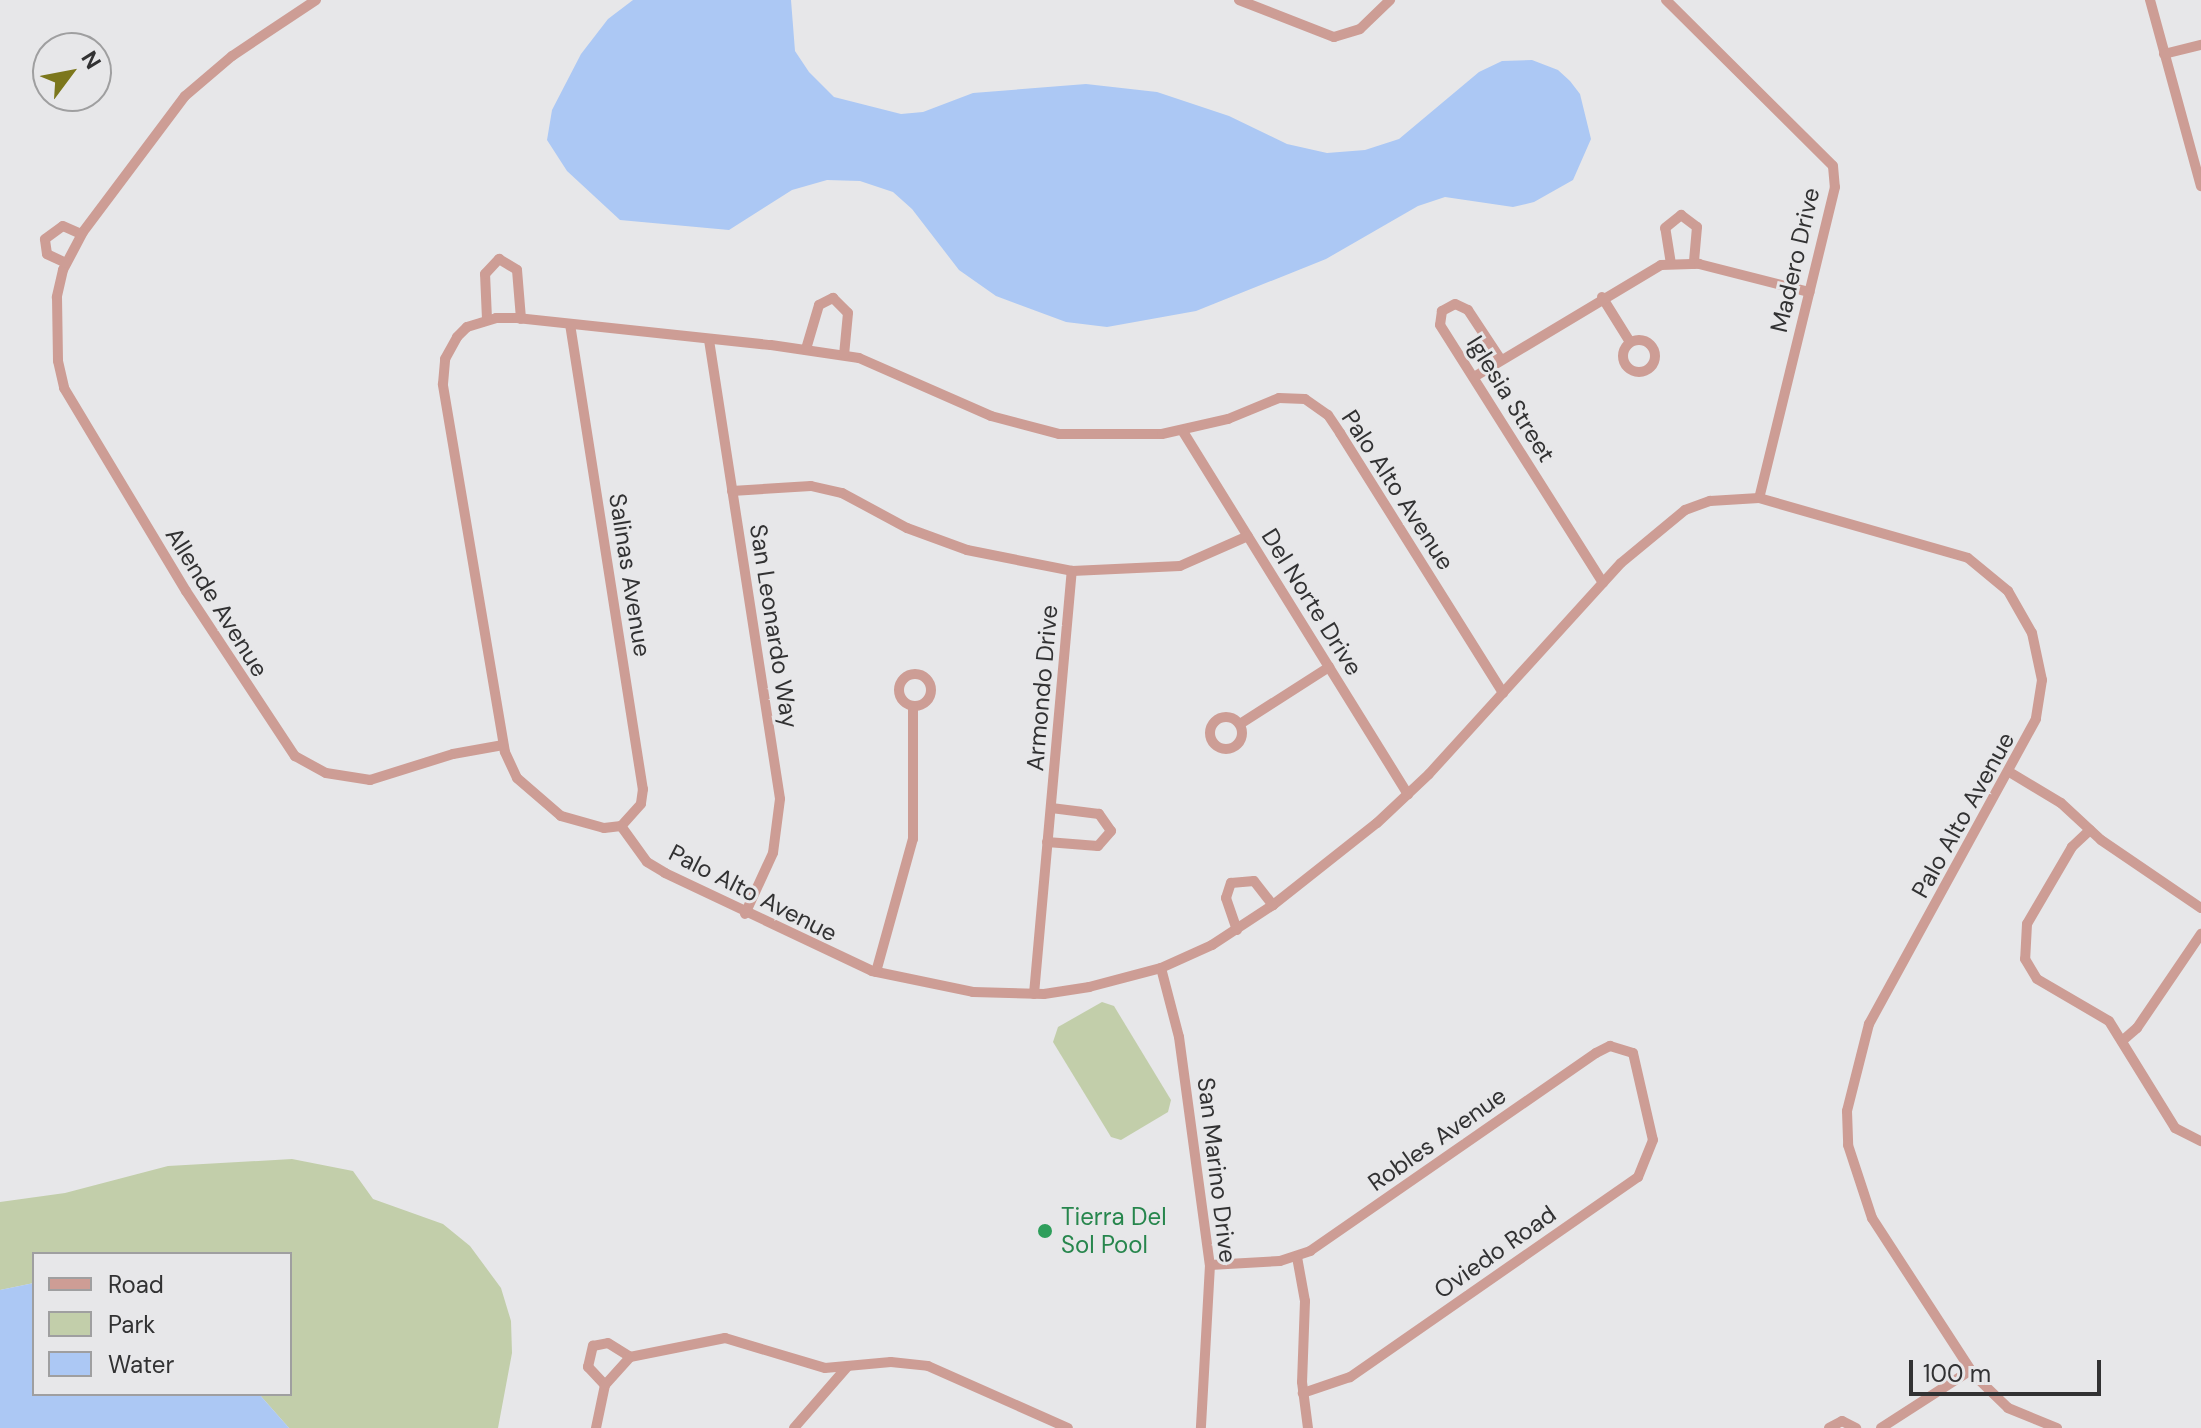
<!DOCTYPE html>
<html>
<head>
<meta charset="utf-8">
<style>
	body { margin:0 }
	#map { position:relative; width:2201px; height:1428px; overflow:hidden; background:#e7e7e9; font-family:"DM Sans",sans-serif }
	div>[style] { position:absolute }
	.green>* { inset:0; background:#c2ceaa }
	.water>* { inset:0; background:#acc8f4 }
	.street>* { height:10px; margin:-5px; padding:0 5px; transform-origin:5px; border-radius:5px; background:#cd9d95 }
	.street>.ring { margin:-5px; padding:0; box-sizing:content-box; background:none; border:10px solid #cd9d95; border-radius:50% }
	.dots>* { width:22px; height:22px; translate:-50% -50%; box-sizing:border-box; border:4px solid #e7e7e9; border-radius:50% }
	span { translate:-50% -50%; white-space:nowrap; text-align:center; line-height:1.15; -webkit-text-stroke:6px #e7e7e9; paint-order:stroke }
	.street-label { font-size:24px; color:#323233 }
	.leisure-label { font-size:24px; color:#27864d }
	.left { translate:0 -50%; text-align:left }
	.legend { position:absolute; left:32px; top:1252px; width:260px; height:144px; box-sizing:border-box; background:#e7e7e9; border:2px solid #9f9fa0; margin:0; padding:10px 14px; list-style:none; font-size:24px; color:#323233 }
	.legend li { display:flex; align-items:center; gap:16px; height:40px }
	.legend b { width:40px; border:2px solid #9f9fa0 }
	.north { position:absolute; left:32px; top:32px; width:80px; height:80px; box-sizing:border-box; background:#e7e7e9; border:2px solid #9f9fa0; border-radius:50%; rotate:58deg; font-size:22px; font-weight:700; line-height:32px; text-align:center; color:#323233 }
	.north::after { content:''; display:block; margin:auto; width:28px; height:36px; background:#7c771c; clip-path:polygon(50% 0,100% 100%,50% 72%,0 100%) }
	.scale { position:absolute; left:1909px; top:1360px; width:192px; height:36px; box-sizing:border-box; border:4px solid #323233; border-top:0; padding-left:10px; font-size:24px; line-height:28px; white-space:nowrap; color:#323233; -webkit-text-stroke:6px #e7e7e9; paint-order:stroke }
</style>
</head>
<body>
<div id="map">
	<div class="green">
		<div style="clip-path:polygon(1102px 1002px,1114px 1006px,1171px 1100px,1168px 1112px,1121px 1140px,1111px 1137px,1053px 1042px,1058px 1027px)"></div>
		<div style="clip-path:polygon(292px 1159px,353px 1171px,373px 1199px,443px 1224px,470px 1246px,501px 1288px,511px 1321px,512px 1353px,498px 1428px,289px 1428px,259px 1394px,290px 1394px,290px 1254px,34px 1254px,34px 1283px,0 1290px,0 1202px,65px 1193px,168px 1166px)"></div>
	</div>
	<div class="water">
		<div style="clip-path:polygon(633px 0,791px 0,795px 51px,809px 72px,834px 97px,901px 114px,923px 112px,973px 93px,1086px 84px,1157px 92px,1229px 116px,1287px 144px,1327px 153px,1365px 150px,1399px 139px,1479px 72px,1502px 61px,1532px 60px,1558px 70px,1570px 81px,1580px 94px,1591px 139px,1573px 180px,1534px 202px,1513px 207px,1445px 197px,1418px 206px,1326px 259px,1196px 311px,1107px 327px,1066px 322px,996px 296px,959px 270px,912px 209px,893px 192px,860px 181px,827px 180px,792px 190px,729px 230px,620px 220px,567px 171px,547px 140px,552px 110px,581px 54px,608px 19px)"></div>
		<div style="clip-path:polygon(34px 1283px,34px 1394px,259px 1394px,289px 1428px,0 1428px,0 1290px)"></div>
	</div>
	<div class="street">
		<div style="left:316px;top:0;width:101px;rotate:146.3deg"></div>
		<div style="left:232px;top:56px;width:62px;rotate:139.6deg"></div>
		<div style="left:185px;top:96px;width:170px;rotate:126.9deg"></div>
		<div style="left:83px;top:232px;width:43px;rotate:117.8deg"></div>
		<div style="left:63px;top:270px;width:28px;rotate:103deg"></div>
		<div style="left:57px;top:297px;width:64px;rotate:89.1deg"></div>
		<div style="left:58px;top:361px;width:28px;rotate:77deg"></div>
		<div style="left:64px;top:388px;width:237px;rotate:59deg"></div>
		<div style="left:186px;top:591px;width:198px;rotate:56.6deg"></div>
		<div style="left:295px;top:756px;width:35px;rotate:29deg"></div>
		<div style="left:326px;top:773px;width:45px;rotate:9deg"></div>
		<div style="left:370px;top:780px;width:87px;rotate:-17.4deg"></div>
		<div style="left:453px;top:754px;width:51px;rotate:-10.2deg"></div>
		<div style="left:1239px;top:0;width:102px;rotate:21.3deg"></div>
		<div style="left:1334px;top:37px;width:27px;rotate:-17deg"></div>
		<div style="left:1360px;top:29px;width:42px;rotate:-44deg"></div>
		<div style="left:1666px;top:0;width:235px;rotate:44.8deg"></div>
		<div style="left:1833px;top:166px;width:21px;rotate:85deg"></div>
		<div style="left:1835px;top:187px;width:320px;rotate:103.7deg"></div>
		<div style="left:2150px;top:0;width:193px;rotate:74.7deg"></div>
		<div style="left:2164px;top:54px;width:38px;rotate:-14deg"></div>
		<div style="left:66px;top:263px;width:21px;rotate:-155deg"></div>
		<div style="left:47px;top:254px;width:15px;rotate:-98deg"></div>
		<div style="left:45px;top:239px;width:22px;rotate:-36deg"></div>
		<div style="left:63px;top:226px;width:20px;rotate:24deg"></div>
		<div style="left:1671px;top:264px;width:36px;rotate:-99deg"></div>
		<div style="left:1665px;top:228px;width:21px;rotate:-39deg"></div>
		<div style="left:1681px;top:215px;width:20px;rotate:37deg"></div>
		<div style="left:1697px;top:227px;width:37px;rotate:95deg"></div>
		<div style="left:1602px;top:297px;width:53px;rotate:58.1deg"></div>
		<div style="left:487px;top:319px;width:45px;rotate:-92.5deg"></div>
		<div style="left:485px;top:274px;width:21px;rotate:-47deg"></div>
		<div style="left:499px;top:259px;width:21px;rotate:31deg"></div>
		<div style="left:517px;top:270px;width:49px;rotate:85.3deg"></div>
		<div style="left:570px;top:324px;width:471px;rotate:81.1deg"></div>
		<div style="left:643px;top:789px;width:15px;rotate:98deg"></div>
		<div style="left:641px;top:804px;width:30px;rotate:132deg"></div>
		<div style="left:621px;top:826px;width:17px;rotate:173deg"></div>
		<div style="left:604px;top:828px;width:45px;rotate:-164.4deg"></div>
		<div style="left:561px;top:816px;width:58px;rotate:-139.2deg"></div>
		<div style="left:517px;top:778px;width:29px;rotate:-115deg"></div>
		<div style="left:505px;top:752px;width:373px;rotate:-99.6deg"></div>
		<div style="left:443px;top:384px;width:25px;rotate:-85deg"></div>
		<div style="left:445px;top:359px;width:25px;rotate:-61deg"></div>
		<div style="left:457px;top:337px;width:14px;rotate:-45deg"></div>
		<div style="left:467px;top:327px;width:30px;rotate:-17deg"></div>
		<div style="left:496px;top:318px;width:21px"></div>
		<div style="left:517px;top:318px;width:255px;rotate:6.1deg"></div>
		<div style="left:771px;top:345px;width:89px;rotate:8.4deg"></div>
		<div style="left:859px;top:358px;width:144px;rotate:23.7deg"></div>
		<div style="left:991px;top:416px;width:70px;rotate:14.8deg"></div>
		<div style="left:1059px;top:434px;width:103px"></div>
		<div style="left:1162px;top:434px;width:68px;rotate:-12.8deg"></div>
		<div style="left:1228px;top:419px;width:55px;rotate:-22.4deg"></div>
		<div style="left:1279px;top:398px;width:26px;rotate:2deg"></div>
		<div style="left:1305px;top:399px;width:28px;rotate:35deg"></div>
		<div style="left:1328px;top:415px;width:22px;rotate:56deg"></div>
		<div style="left:1340px;top:433px;width:307px;rotate:57.9deg"></div>
		<div class="ring" style="left:1623px;top:340px;width:22px;height:22px"></div>
		<div style="left:709px;top:340px;width:464px;rotate:81.2deg"></div>
		<div style="left:780px;top:799px;width:54px;rotate:97.4deg"></div>
		<div style="left:773px;top:853px;width:67px;rotate:114.7deg"></div>
		<div style="left:806px;top:349px;width:46px;rotate:-73.5deg"></div>
		<div style="left:819px;top:305px;width:16px;rotate:-27deg"></div>
		<div style="left:833px;top:298px;width:21px;rotate:45deg"></div>
		<div style="left:848px;top:313px;width:42px;rotate:95.4deg"></div>
		<div style="left:1501px;top:360px;width:60px;rotate:-123.4deg"></div>
		<div style="left:1468px;top:310px;width:14px;rotate:-155deg"></div>
		<div style="left:1455px;top:304px;width:15px;rotate:152deg"></div>
		<div style="left:1442px;top:311px;width:14px;rotate:98deg"></div>
		<div style="left:1440px;top:325px;width:305px;rotate:57.7deg"></div>
		<div style="left:1474px;top:377px;width:218px;rotate:-30.9deg"></div>
		<div style="left:1661px;top:265px;width:38px;rotate:-2deg"></div>
		<div style="left:1699px;top:264px;width:114px;rotate:14.3deg"></div>
		<div style="left:1182px;top:430px;width:429px;rotate:58.2deg"></div>
		<div style="left:732px;top:491px;width:79px;rotate:-3.6deg"></div>
		<div style="left:811px;top:486px;width:32px;rotate:13deg"></div>
		<div style="left:842px;top:493px;width:74px;rotate:28.3deg"></div>
		<div style="left:907px;top:528px;width:64px;rotate:20.1deg"></div>
		<div style="left:967px;top:550px;width:107px;rotate:11.3deg"></div>
		<div style="left:1072px;top:571px;width:108px;rotate:-2.7deg"></div>
		<div style="left:1180px;top:566px;width:74px;rotate:-23.8deg"></div>
		<div class="ring" style="left:899px;top:674px;width:22px;height:22px"></div>
		<div class="ring" style="left:1210px;top:717px;width:22px;height:22px"></div>
		<div style="left:1240px;top:724px;width:106px;rotate:-32.6deg"></div>
		<div style="left:2011px;top:773px;width:58px;rotate:31deg"></div>
		<div style="left:2061px;top:803px;width:54px;rotate:42.8deg"></div>
		<div style="left:2101px;top:840px;width:121px;rotate:34.2deg"></div>
		<div style="left:621px;top:826px;width:44px;rotate:54.2deg"></div>
		<div style="left:647px;top:862px;width:21px;rotate:31deg"></div>
		<div style="left:665px;top:873px;width:229px;rotate:25.3deg"></div>
		<div style="left:872px;top:971px;width:103px;rotate:11.7deg"></div>
		<div style="left:973px;top:992px;width:71px;rotate:1.6deg"></div>
		<div style="left:1044px;top:994px;width:46px;rotate:-8.8deg"></div>
		<div style="left:1089px;top:987px;width:74px;rotate:-14.8deg"></div>
		<div style="left:1161px;top:968px;width:56px;rotate:-24.3deg"></div>
		<div style="left:1212px;top:945px;width:73px;rotate:-33.3deg"></div>
		<div style="left:1273px;top:905px;width:132px;rotate:-38.3deg"></div>
		<div style="left:1377px;top:823px;width:71px;rotate:-43.3deg"></div>
		<div style="left:1429px;top:774px;width:285px;rotate:-47.7deg"></div>
		<div style="left:1621px;top:563px;width:83px;rotate:-39.6deg"></div>
		<div style="left:1685px;top:510px;width:27px;rotate:-20deg"></div>
		<div style="left:1710px;top:501px;width:49px;rotate:-3.5deg"></div>
		<div style="left:1759px;top:498px;width:217px;rotate:16deg"></div>
		<div style="left:1968px;top:558px;width:52px;rotate:39.5deg"></div>
		<div style="left:2008px;top:591px;width:48px;rotate:60.3deg"></div>
		<div style="left:2032px;top:633px;width:48px;rotate:78deg"></div>
		<div style="left:2042px;top:680px;width:39px;rotate:99deg"></div>
		<div style="left:2036px;top:719px;width:348px;rotate:118.7deg"></div>
		<div style="left:1869px;top:1024px;width:90px;rotate:104.2deg"></div>
		<div style="left:1847px;top:1111px;width:34px;rotate:88deg"></div>
		<div style="left:1848px;top:1145px;width:77px;rotate:71.8deg"></div>
		<div style="left:1872px;top:1218px;width:187px;rotate:57deg"></div>
		<div style="left:1974px;top:1375px;width:47px;rotate:44.1deg"></div>
		<div style="left:2008px;top:1408px;width:53px;rotate:22.2deg"></div>
		<div style="left:2090px;top:830px;width:25px;rotate:137deg"></div>
		<div style="left:2072px;top:847px;width:89px;rotate:120.3deg"></div>
		<div style="left:2027px;top:924px;width:35px;rotate:93deg"></div>
		<div style="left:2025px;top:959px;width:23px;rotate:59deg"></div>
		<div style="left:2037px;top:979px;width:83px;rotate:30.3deg"></div>
		<div style="left:2109px;top:1021px;width:126px;rotate:58.3deg"></div>
		<div style="left:2175px;top:1128px;width:29px;rotate:27deg"></div>
		<div style="left:1047px;top:842px;width:51px;rotate:4.5deg"></div>
		<div style="left:1098px;top:846px;width:20px;rotate:-49deg"></div>
		<div style="left:1111px;top:831px;width:21px;rotate:-125deg"></div>
		<div style="left:1099px;top:814px;width:48px;rotate:-172.9deg"></div>
		<div style="left:1237px;top:930px;width:34px;rotate:-109deg"></div>
		<div style="left:1226px;top:898px;width:16px;rotate:-72deg"></div>
		<div style="left:1231px;top:883px;width:23px;rotate:-5deg"></div>
		<div style="left:1254px;top:881px;width:31px;rotate:52deg"></div>
		<div style="left:1161px;top:968px;width:71px;rotate:75.4deg"></div>
		<div style="left:1179px;top:1037px;width:230px;rotate:82.3deg"></div>
		<div style="left:1210px;top:1265px;width:163px;rotate:93.2deg"></div>
		<div style="left:876px;top:972px;width:138px;rotate:-74.5deg"></div>
		<div style="left:913px;top:839px;width:132px;rotate:-90deg"></div>
		<div style="left:1034px;top:994px;width:425px;rotate:-84.9deg"></div>
		<div style="left:2122px;top:1041px;width:20px;rotate:-41deg"></div>
		<div style="left:2137px;top:1028px;width:114px;rotate:-55.8deg"></div>
		<div style="left:1297px;top:1257px;width:45px;rotate:79.7deg"></div>
		<div style="left:1305px;top:1301px;width:81px;rotate:92.1deg"></div>
		<div style="left:1302px;top:1382px;width:46px;rotate:82.6deg"></div>
		<div style="left:1210px;top:1265px;width:70px;rotate:-3.3deg"></div>
		<div style="left:1280px;top:1261px;width:32px;rotate:-18deg"></div>
		<div style="left:1310px;top:1251px;width:348px;rotate:-34.7deg"></div>
		<div style="left:1596px;top:1053px;width:16px;rotate:-27deg"></div>
		<div style="left:1610px;top:1046px;width:24px;rotate:17deg"></div>
		<div style="left:1633px;top:1053px;width:89px;rotate:77.1deg"></div>
		<div style="left:1653px;top:1140px;width:40px;rotate:112deg"></div>
		<div style="left:1638px;top:1177px;width:351px;rotate:145.2deg"></div>
		<div style="left:1350px;top:1377px;width:50px;rotate:161.2deg"></div>
		<div style="left:605px;top:1385px;width:25px;rotate:-133deg"></div>
		<div style="left:588px;top:1367px;width:22px;rotate:-77deg"></div>
		<div style="left:593px;top:1346px;width:15px;rotate:-11deg"></div>
		<div style="left:608px;top:1343px;width:26px;rotate:32deg"></div>
		<div style="left:596px;top:1428px;width:44px;rotate:-78.2deg"></div>
		<div style="left:605px;top:1385px;width:38px;rotate:-48deg"></div>
		<div style="left:630px;top:1357px;width:97px;rotate:-11.3deg"></div>
		<div style="left:725px;top:1338px;width:104px;rotate:16.7deg"></div>
		<div style="left:825px;top:1368px;width:66px;rotate:-5.2deg"></div>
		<div style="left:891px;top:1362px;width:37px;rotate:6deg"></div>
		<div style="left:928px;top:1366px;width:153px;rotate:23.9deg"></div>
		<div style="left:794px;top:1428px;width:81px;rotate:-49deg"></div>
		<div style="left:1829px;top:1428px;width:15px;rotate:-28deg"></div>
		<div style="left:1842px;top:1421px;width:16px;rotate:27deg"></div>
		<div style="left:1881px;top:1428px;width:107px;rotate:-32.8deg"></div>
	</div>
	<div class="dots">
		<div style="left:1045px;top:1231px;background:#2e9e5b"></div>
	</div>
	<div class="street-label">
		<span style="left:1795px;top:260px;rotate:-77deg">Madero Drive</span>
		<span style="left:1511px;top:399px;rotate:58deg">Iglesia Street</span>
		<span style="left:1398px;top:490px;rotate:57deg">Palo Alto Avenue</span>
		<span style="left:630px;top:575px;rotate:81deg">Salinas Avenue</span>
		<span style="left:217px;top:602px;rotate:58deg">Allende Avenue</span>
		<span style="left:1312px;top:602px;rotate:58deg">Del Norte Drive</span>
		<span style="left:774px;top:626px;rotate:81deg">San Leonardo Way</span>
		<span style="left:1042px;top:688px;rotate:-85deg">Armondo Drive</span>
		<span style="left:1963px;top:815px;rotate:-61deg">Palo Alto Avenue</span>
		<span style="left:753px;top:893px;rotate:27deg">Palo Alto Avenue</span>
		<span style="left:1437px;top:1139px;rotate:-35deg">Robles Avenue</span>
		<span style="left:1217px;top:1170px;rotate:83deg">San Marino Drive</span>
		<span style="left:1495px;top:1252px;rotate:-35deg">Oviedo Road</span>
	</div>
	<div class="leisure-label">
		<span class="left" style="left:1061px;top:1231px">Tierra Del<br>Sol Pool</span>
	</div>
	<ul class="legend">
	<li><b style="height:10px;background:#cd9d95"></b>Road</li>
	<li><b style="height:22px;background:#c2ceaa"></b>Park</li>
	<li><b style="height:22px;background:#acc8f4"></b>Water</li>
	</ul>
	<div class="north">N</div>
	<div class="scale">100 m</div>
</div>
</body>
</html>
